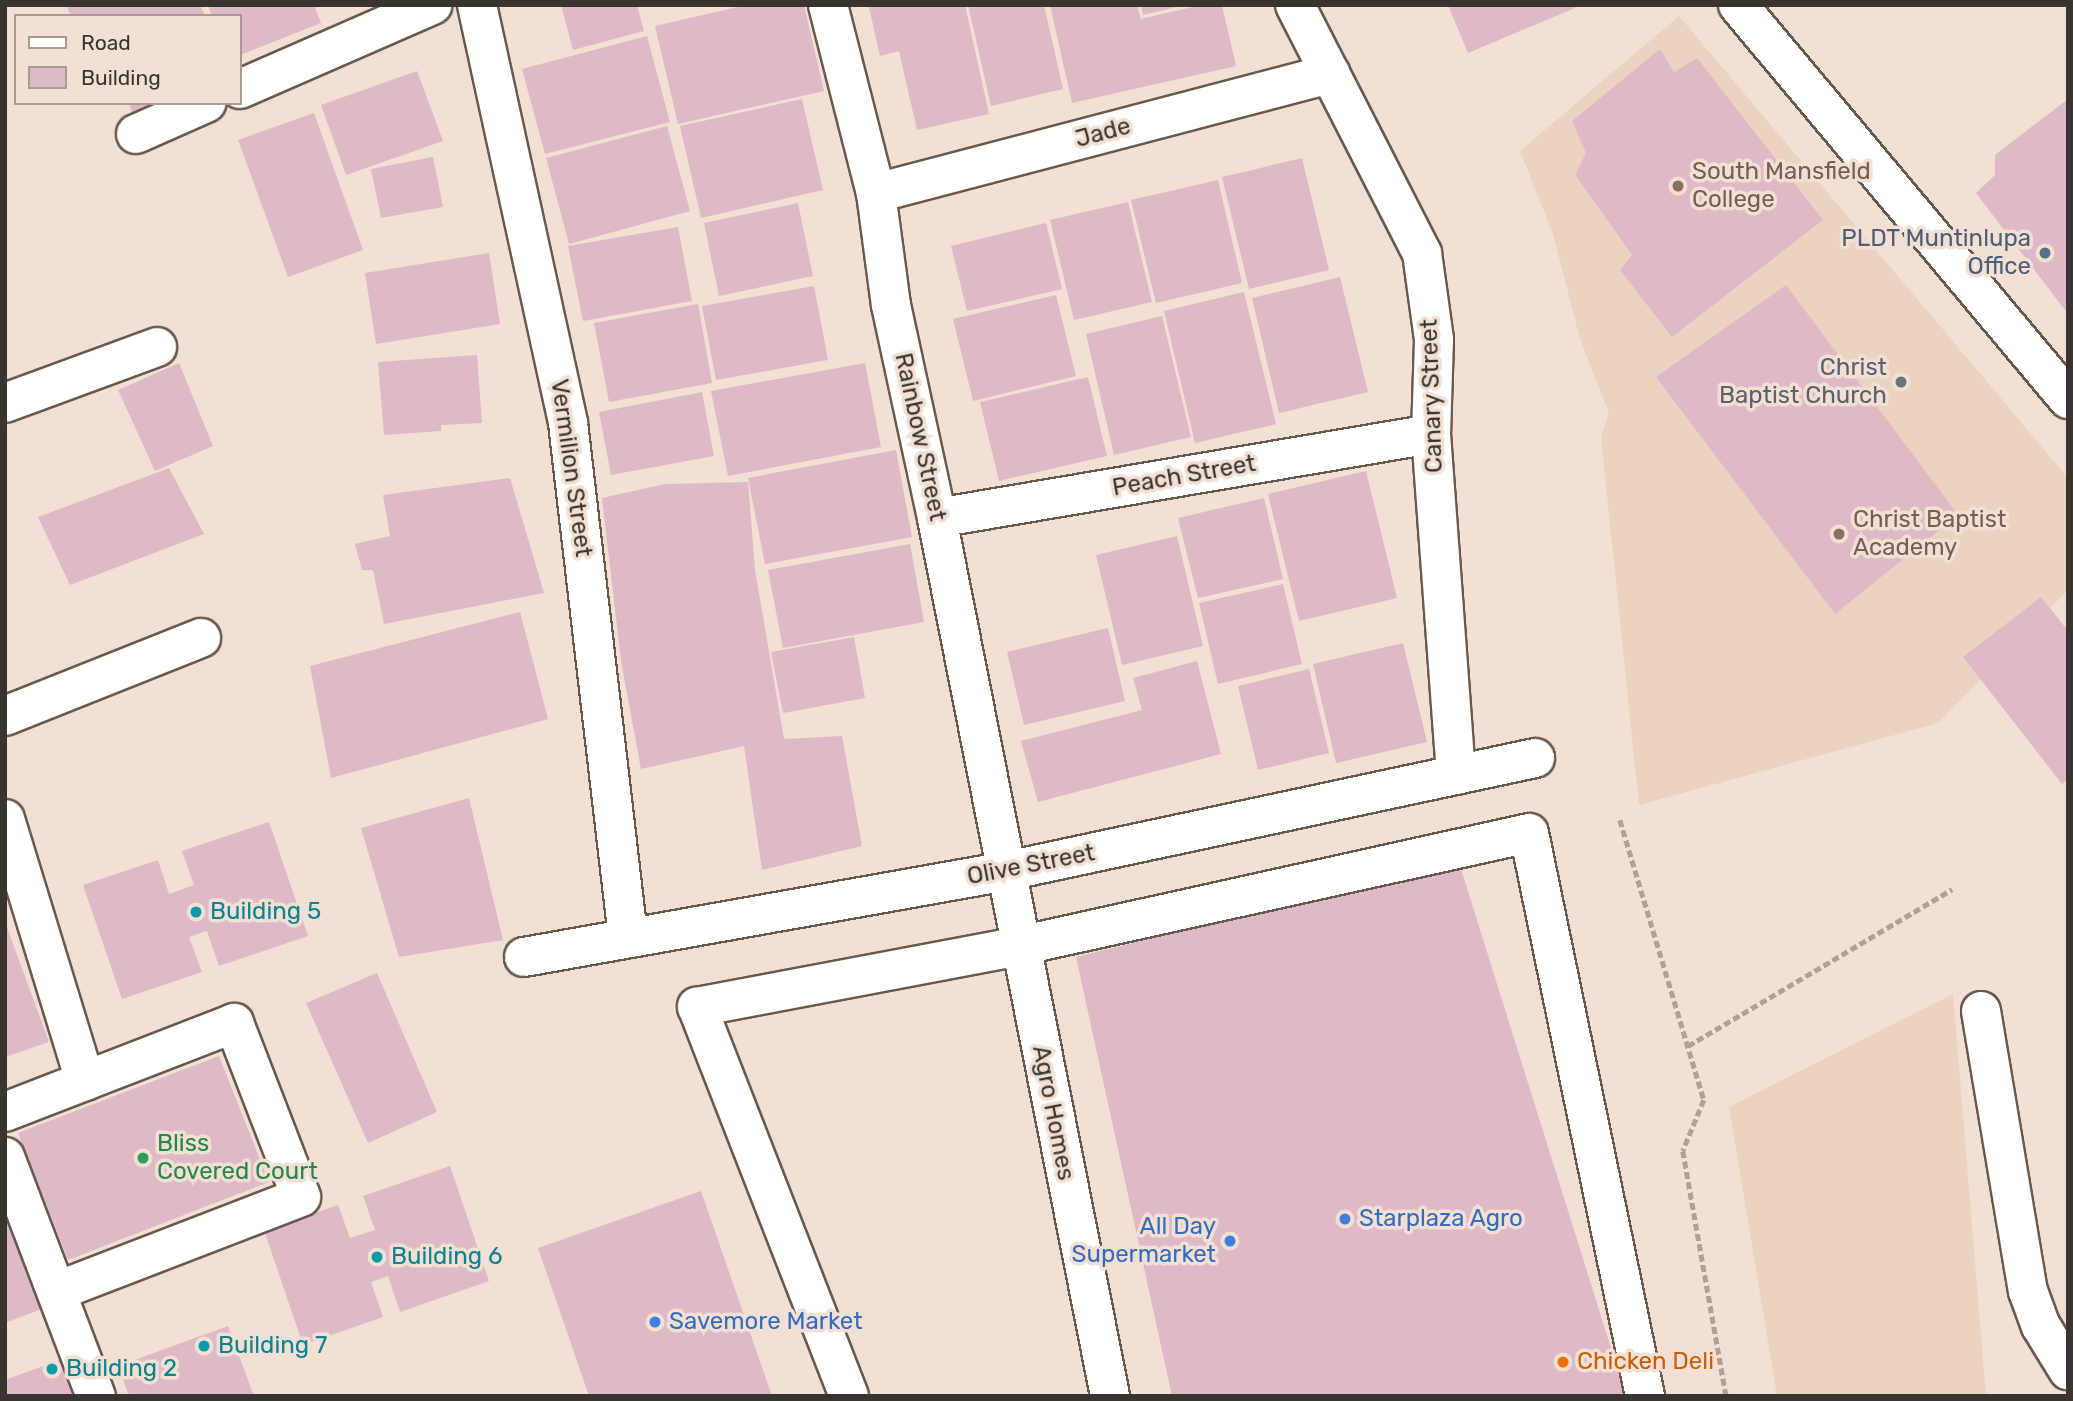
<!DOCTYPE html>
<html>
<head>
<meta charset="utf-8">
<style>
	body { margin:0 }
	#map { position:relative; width:2073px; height:1401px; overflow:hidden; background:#f1e0d3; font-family:Rubik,sans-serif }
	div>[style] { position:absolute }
	.built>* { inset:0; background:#ead3c1 }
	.building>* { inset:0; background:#dfb9c8 }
	.path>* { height:4.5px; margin-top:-2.25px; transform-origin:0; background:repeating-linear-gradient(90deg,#aea196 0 7px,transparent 0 10.5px) }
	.roads { filter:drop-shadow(2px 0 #68594e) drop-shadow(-2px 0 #68594e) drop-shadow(0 2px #68594e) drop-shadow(0 -2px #68594e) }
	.minor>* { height:38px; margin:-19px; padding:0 19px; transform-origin:19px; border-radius:19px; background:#fff }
	.dots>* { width:19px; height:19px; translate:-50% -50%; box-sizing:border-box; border:4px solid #f1e0d3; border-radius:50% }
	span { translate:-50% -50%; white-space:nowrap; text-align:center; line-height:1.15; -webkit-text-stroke:7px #f1e0d3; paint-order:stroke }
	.street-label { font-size:24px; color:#3a342e }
	.education-label { font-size:24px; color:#785e54 }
	.left { translate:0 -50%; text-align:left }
	.service-label { font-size:24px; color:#4e5e75 }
	.right { translate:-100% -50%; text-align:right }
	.worship-label { font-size:24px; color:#5b616d }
	.culture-label { font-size:24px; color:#0d838f }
	.leisure-label { font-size:24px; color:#27864d }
	.shop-label { font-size:24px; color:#366cbe }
	.food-label { font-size:24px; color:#c56008 }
	.frame { position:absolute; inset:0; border:7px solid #3a342e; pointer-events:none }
	.legend { position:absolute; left:14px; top:14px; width:228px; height:91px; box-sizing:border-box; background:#f1e0d3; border:2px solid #a89b91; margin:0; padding:9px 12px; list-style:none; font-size:21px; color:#3a342e }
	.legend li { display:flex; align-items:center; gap:14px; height:35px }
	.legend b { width:35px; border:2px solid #a89b91 }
</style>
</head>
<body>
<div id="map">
	<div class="built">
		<div style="clip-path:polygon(1679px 16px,2068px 478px,2068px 590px,1938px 723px,1639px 805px,1601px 437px,1609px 413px,1580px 339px,1553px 234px,1520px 151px)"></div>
		<div style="clip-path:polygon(1953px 994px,1986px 1396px,1777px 1396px,1729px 1107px)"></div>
	</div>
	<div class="building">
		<div style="clip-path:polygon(66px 5px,200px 5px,205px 16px,71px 16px)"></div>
		<div style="clip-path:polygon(208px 5px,314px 5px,321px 23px,240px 55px,240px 16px,212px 16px)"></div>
		<div style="clip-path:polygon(561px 5px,637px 5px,644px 31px,573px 50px)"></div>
		<div style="clip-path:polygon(746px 5px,804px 5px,824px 91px,678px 124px,655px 26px)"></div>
		<div style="clip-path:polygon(878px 5px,965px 5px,989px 114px,917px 130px,899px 51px,880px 56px,869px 7px)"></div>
		<div style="clip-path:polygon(968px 5px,1044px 5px,1063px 89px,991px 106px)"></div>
		<div style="clip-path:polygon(1050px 5px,1137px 5px,1141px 19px,1201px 5px,1222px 5px,1236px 66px,1072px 103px)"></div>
		<div style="clip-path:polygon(1141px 5px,1181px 5px,1181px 6px,1143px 15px)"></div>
		<div style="clip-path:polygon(1448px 5px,1574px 5px,1575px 8px,1468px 53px)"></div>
		<div style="clip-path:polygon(647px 36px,670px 122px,545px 154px,522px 69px)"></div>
		<div style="clip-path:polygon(1660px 49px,1674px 72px,1697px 58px,1823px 220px,1672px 337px,1620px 270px,1632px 255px,1575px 175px,1586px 153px,1572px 121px)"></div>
		<div style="clip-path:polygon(417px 71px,443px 141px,346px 175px,321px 105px)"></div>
		<div style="clip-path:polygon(802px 99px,823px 190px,701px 218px,680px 126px)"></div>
		<div style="clip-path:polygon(2068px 99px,2068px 314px,1976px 193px,1995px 175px,1995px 155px)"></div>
		<div style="clip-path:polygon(129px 103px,156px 103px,132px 113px)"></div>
		<div style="clip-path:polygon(314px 113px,363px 250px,288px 277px,238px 140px)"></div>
		<div style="clip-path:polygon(667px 126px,690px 211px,569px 244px,546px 158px)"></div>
		<div style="clip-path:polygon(433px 157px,443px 207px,381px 218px,371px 169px)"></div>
		<div style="clip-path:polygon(1302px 158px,1329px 270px,1249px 289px,1222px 177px)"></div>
		<div style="clip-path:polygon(1218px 180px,1242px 283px,1156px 303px,1131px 200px)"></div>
		<div style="clip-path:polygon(1128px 202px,1152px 302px,1074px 320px,1050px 220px)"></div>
		<div style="clip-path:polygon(798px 203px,813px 276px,719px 296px,704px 223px)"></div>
		<div style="clip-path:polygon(1046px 223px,1062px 289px,967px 311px,951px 246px)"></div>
		<div style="clip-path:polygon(678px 227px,692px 301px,583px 321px,568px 246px)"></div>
		<div style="clip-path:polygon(489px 253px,500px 324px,376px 344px,365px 273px)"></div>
		<div style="clip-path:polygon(1340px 277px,1368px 392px,1279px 413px,1252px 298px)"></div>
		<div style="clip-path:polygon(1786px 285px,1958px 515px,1835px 614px,1656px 377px)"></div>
		<div style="clip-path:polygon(814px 286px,828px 360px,716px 380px,702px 306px)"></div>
		<div style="clip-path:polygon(1244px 292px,1276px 424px,1195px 443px,1164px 311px)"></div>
		<div style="clip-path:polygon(1056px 295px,1076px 376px,973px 401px,953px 319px)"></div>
		<div style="clip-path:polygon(698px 304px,712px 383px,609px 402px,594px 323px)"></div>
		<div style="clip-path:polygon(1162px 316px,1191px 437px,1114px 455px,1086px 334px)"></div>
		<div style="clip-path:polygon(477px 355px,482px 423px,441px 425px,441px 431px,384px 435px,378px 362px)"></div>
		<div style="clip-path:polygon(179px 363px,213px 446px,155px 471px,118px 390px)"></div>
		<div style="clip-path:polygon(865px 363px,881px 447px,728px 476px,711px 391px)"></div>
		<div style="clip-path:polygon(1088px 377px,1107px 456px,999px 481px,980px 402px)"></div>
		<div style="clip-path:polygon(702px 392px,714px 456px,611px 475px,599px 412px)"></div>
		<div style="clip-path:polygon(896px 450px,912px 537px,765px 564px,748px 478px)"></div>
		<div style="clip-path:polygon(169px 468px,204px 534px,70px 585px,38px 517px)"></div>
		<div style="clip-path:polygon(1366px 471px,1397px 598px,1299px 621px,1268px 494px)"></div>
		<div style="clip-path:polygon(510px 478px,544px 593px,384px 624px,373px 570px,362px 570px,355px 544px,390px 536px,383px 495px)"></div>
		<div style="clip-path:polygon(748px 482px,755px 570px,784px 739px,842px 736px,862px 846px,762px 870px,744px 746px,641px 769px,621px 661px,602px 498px,665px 484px)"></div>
		<div style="clip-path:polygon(1264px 498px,1283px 579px,1198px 598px,1178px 518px)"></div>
		<div style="clip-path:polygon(1177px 536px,1203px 646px,1122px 665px,1096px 555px)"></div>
		<div style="clip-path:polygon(910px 544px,924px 622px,783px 648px,768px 570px)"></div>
		<div style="clip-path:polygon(1283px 584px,1302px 664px,1218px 684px,1199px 603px)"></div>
		<div style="clip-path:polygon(2041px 597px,2065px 627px,2068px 625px,2068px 779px,2062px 784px,1963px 657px)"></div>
		<div style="clip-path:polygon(520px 612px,548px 719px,331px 778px,310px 666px)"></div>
		<div style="clip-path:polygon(1108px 628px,1125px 701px,1024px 725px,1007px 652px)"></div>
		<div style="clip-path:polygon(854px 637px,865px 698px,783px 713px,771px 652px)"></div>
		<div style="clip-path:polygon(1403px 643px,1427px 742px,1336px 763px,1313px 664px)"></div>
		<div style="clip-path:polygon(1197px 661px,1221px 754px,1038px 802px,1021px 741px,1142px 710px,1133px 678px)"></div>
		<div style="clip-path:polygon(1309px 669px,1329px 753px,1258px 770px,1238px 686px)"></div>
		<div style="clip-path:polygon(469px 798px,503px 940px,399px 957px,361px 828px)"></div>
		<div style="clip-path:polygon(269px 822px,308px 936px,219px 966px,207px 931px,189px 937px,202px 972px,122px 999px,83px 885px,158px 860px,169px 894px,194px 885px,182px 851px)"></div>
		<div style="clip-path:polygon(1456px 853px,1626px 1396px,1172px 1396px,1076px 957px,1321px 897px)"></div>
		<div style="clip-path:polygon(5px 922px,49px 1042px,5px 1057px)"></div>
		<div style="clip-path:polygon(377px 973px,437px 1112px,368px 1143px,306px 1003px)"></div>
		<div style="clip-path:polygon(219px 1056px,269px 1182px,68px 1260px,18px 1133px)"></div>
		<div style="clip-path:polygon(450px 1166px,489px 1281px,400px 1312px,388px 1276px,371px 1282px,383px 1317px,303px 1345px,264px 1230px,338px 1205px,350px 1238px,375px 1230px,363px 1196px)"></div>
		<div style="clip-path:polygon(701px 1191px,772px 1396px,589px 1396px,538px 1248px)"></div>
		<div style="clip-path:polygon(5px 1209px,42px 1309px,5px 1323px)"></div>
		<div style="clip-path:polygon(228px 1326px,254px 1396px,129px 1396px,118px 1366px)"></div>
		<div style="clip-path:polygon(65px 1358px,79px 1396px,5px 1396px,5px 1380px)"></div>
	</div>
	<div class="path">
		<div style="left:1620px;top:820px;width:292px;rotate:73.3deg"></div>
		<div style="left:1704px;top:1100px;width:55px;rotate:112.4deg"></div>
		<div style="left:1683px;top:1151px;width:249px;rotate:80deg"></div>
		<div style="left:1688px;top:1046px;width:307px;rotate:-30.7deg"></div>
	</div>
	<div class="roads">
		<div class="minor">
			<div style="left:477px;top:5px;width:428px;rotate:77.7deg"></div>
			<div style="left:568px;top:423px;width:517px;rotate:83.34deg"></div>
			<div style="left:828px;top:5px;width:194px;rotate:75.7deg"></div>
			<div style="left:876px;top:193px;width:113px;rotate:82.4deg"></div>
			<div style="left:891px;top:305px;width:218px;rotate:77.8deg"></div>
			<div style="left:937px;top:518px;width:895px;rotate:78.85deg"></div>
			<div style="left:1295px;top:5px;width:279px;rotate:62.9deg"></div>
			<div style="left:1422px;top:253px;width:88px;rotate:82.1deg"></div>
			<div style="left:1434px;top:340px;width:94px;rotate:91.8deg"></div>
			<div style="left:1431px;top:434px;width:342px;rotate:85.8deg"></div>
			<div style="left:1738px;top:5px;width:514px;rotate:50.05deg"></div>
			<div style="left:240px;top:89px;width:210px;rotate:-23.6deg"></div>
			<div style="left:136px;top:134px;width:77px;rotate:-23.9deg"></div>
			<div style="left:876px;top:193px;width:470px;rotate:-14.7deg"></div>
			<div style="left:5px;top:403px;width:162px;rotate:-20.2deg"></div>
			<div style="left:937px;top:518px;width:501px;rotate:-9.65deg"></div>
			<div style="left:5px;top:716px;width:211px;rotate:-21.7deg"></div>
			<div style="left:5px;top:819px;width:274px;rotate:73deg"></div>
			<div style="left:524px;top:957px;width:491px;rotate:-10.1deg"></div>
			<div style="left:1007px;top:871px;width:540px;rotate:-12.08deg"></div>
			<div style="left:1981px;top:1011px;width:284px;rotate:80.5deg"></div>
			<div style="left:2028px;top:1291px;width:37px;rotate:70deg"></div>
			<div style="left:2041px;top:1326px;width:52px;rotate:58.5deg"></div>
			<div style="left:5px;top:1112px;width:246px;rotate:-21.2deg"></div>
			<div style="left:234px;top:1023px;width:186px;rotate:68.9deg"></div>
			<div style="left:301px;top:1197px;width:261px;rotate:158.9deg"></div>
			<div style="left:5px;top:1157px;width:256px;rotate:69.2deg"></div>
			<div style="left:849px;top:1396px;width:418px;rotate:-111.3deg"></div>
			<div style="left:697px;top:1007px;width:328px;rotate:-10.7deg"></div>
			<div style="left:1019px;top:946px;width:522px;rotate:-12.49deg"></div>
			<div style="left:1529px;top:833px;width:575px;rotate:78.36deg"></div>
		</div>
	</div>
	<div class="dots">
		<div style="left:1678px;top:186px;background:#8d6e63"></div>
		<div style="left:2045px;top:253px;background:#5c6f8a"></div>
		<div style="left:1901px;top:382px;background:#6b7280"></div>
		<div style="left:1839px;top:534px;background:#8d6e63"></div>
		<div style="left:196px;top:912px;background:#0f9aa8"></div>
		<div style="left:143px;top:1158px;background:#2e9e5b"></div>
		<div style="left:1345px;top:1219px;background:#3f7fe0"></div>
		<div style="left:1230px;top:1241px;background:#3f7fe0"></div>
		<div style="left:377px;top:1257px;background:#0f9aa8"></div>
		<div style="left:655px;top:1322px;background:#3f7fe0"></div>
		<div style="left:204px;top:1346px;background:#0f9aa8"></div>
		<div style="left:1563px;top:1362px;background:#e8710a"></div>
		<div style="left:52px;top:1369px;background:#0f9aa8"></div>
	</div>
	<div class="street-label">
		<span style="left:1103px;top:133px;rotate:-15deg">Jade</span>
		<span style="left:1432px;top:396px;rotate:-92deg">Canary Street</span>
		<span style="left:920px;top:437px;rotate:78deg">Rainbow Street</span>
		<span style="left:571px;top:468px;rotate:82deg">Vermilion Street</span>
		<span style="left:1184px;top:476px;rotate:-10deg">Peach Street</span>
		<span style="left:1031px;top:865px;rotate:-11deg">Olive Street</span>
		<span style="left:1053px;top:1113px;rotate:79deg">Agro Homes</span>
	</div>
	<div class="education-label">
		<span class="left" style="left:1692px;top:186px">South Mansfield<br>College</span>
		<span class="left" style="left:1853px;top:534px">Christ Baptist<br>Academy</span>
	</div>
	<div class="service-label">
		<span class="right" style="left:2031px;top:253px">PLDT Muntinlupa<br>Office</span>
	</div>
	<div class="worship-label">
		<span class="right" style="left:1887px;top:382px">Christ<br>Baptist Church</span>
	</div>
	<div class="culture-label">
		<span class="left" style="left:210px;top:912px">Building 5</span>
		<span class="left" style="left:391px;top:1257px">Building 6</span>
		<span class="left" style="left:218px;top:1346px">Building 7</span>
		<span class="left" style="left:66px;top:1369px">Building 2</span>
	</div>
	<div class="leisure-label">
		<span class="left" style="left:157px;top:1158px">Bliss<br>Covered Court</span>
	</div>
	<div class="shop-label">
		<span class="left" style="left:1359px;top:1219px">Starplaza Agro</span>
		<span class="right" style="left:1216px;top:1241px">All Day<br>Supermarket</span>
		<span class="left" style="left:669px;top:1322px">Savemore Market</span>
	</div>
	<div class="food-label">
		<span class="left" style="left:1577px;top:1362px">Chicken Deli</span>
	</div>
	<div class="frame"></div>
	<ul class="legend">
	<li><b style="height:9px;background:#fff"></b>Road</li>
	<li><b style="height:19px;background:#dfb9c8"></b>Building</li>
	</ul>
</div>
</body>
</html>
